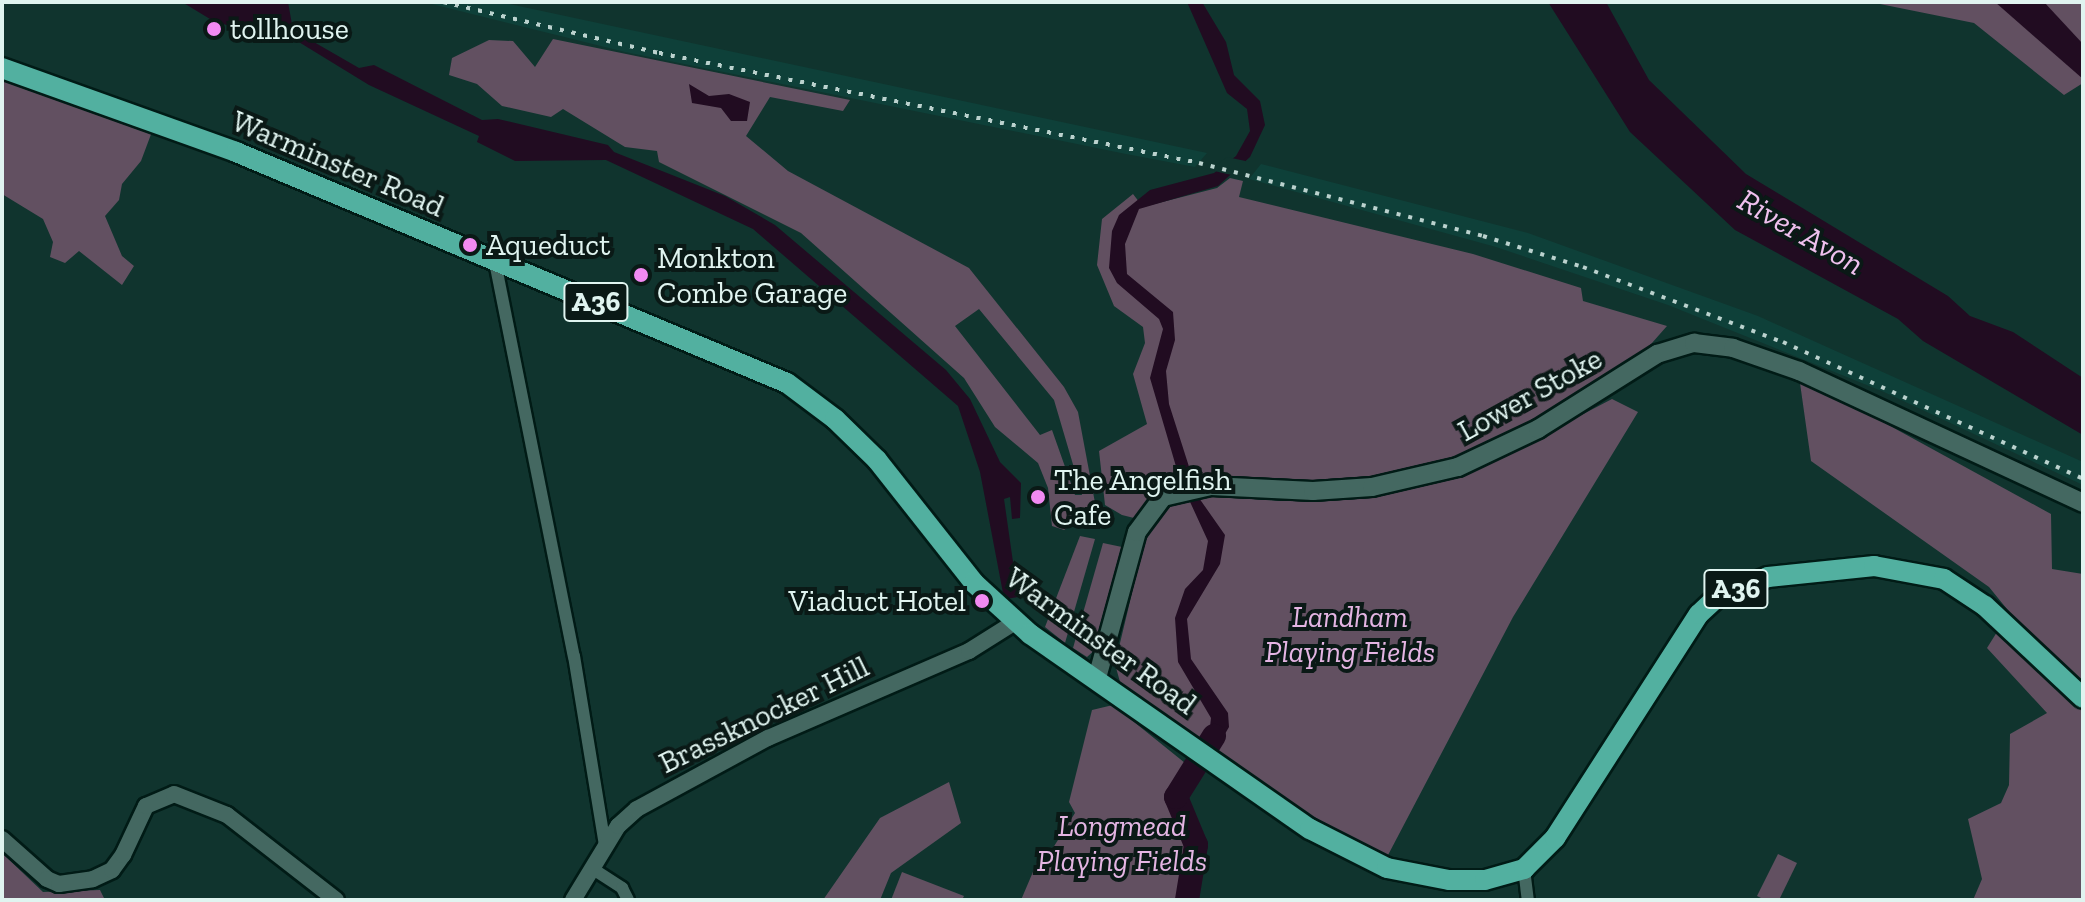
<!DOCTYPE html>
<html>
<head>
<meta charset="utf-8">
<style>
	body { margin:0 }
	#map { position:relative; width:2085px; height:902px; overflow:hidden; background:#10342e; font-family:"Zilla Slab",serif }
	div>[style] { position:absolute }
	.built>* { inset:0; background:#0e4039 }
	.green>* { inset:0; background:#625061 }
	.water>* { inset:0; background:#210c21 }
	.pier>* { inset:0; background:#10342e }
	.river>* { height:24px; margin:-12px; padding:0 12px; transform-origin:12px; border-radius:12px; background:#210c21 }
	.roads { filter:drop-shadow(2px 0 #011b16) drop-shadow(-2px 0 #011b16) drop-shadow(0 2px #011b16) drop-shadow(0 -2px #011b16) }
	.minor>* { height:12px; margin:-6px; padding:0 6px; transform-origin:6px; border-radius:6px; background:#446861 }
	.tertiary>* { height:16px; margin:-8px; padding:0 8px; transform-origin:8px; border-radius:8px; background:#446861 }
	.secondary>* { height:18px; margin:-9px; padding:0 9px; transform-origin:9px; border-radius:9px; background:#446861 }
	.trunk>* { height:20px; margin:-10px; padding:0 10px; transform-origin:10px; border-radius:10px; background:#52b0a0 }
	.rail>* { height:4px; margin-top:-2px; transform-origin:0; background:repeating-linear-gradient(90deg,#bbd2ce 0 4px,transparent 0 12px) }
	.dots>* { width:22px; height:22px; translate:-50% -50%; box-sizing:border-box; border:4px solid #0a1916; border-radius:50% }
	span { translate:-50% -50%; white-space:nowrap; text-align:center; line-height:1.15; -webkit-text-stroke:8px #0a1916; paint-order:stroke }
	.shield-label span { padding:2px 6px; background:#0a1916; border:2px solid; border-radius:6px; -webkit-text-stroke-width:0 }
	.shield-label { font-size:28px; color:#e0f4f0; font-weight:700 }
	.poi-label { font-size:30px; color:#e0f4f0 }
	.left { translate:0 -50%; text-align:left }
	.right { translate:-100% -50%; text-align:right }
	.street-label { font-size:30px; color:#e0f4f0 }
	.park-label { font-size:30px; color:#e4b5e3; font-style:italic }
	.water-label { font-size:32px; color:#efc0ee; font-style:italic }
	.frame { position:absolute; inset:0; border:4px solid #e0f4f0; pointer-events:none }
</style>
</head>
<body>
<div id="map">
	<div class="built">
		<div style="clip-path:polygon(424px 2px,500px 2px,1207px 153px,1195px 167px,1126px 154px,625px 52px)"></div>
		<div style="clip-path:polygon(1261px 164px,1528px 233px,1758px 316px,2083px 462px,2083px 485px,1884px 392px,1668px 305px,1496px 247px,1249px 179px)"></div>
	</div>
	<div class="green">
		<div style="clip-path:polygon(1870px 2px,2083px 2px,2083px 83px,2064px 95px,1974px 23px)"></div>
		<div style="clip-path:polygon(evenodd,553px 39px,850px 100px,843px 111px,770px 97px,746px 136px,788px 171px,969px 268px,1064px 387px,1078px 412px,1096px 508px,1064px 530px,1052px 526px,1048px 488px,1038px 463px,995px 427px,964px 378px,801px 233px,659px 162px,657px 151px,625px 147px,563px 109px,551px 117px,502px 106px,477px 84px,449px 75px,452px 58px,489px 40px,513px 41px,535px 67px,553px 39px,979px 309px,1054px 400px,1082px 495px,1075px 495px,1052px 430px,1040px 435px,955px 326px,979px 309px)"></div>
		<div style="clip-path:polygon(2px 80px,153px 129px,141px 161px,122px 184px,119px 200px,105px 216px,122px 256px,134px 266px,122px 285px,79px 251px,65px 263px,50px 257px,53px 242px,43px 219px,2px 194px)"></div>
		<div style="clip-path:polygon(1230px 178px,1243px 181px,1239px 197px,1473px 254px,1581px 288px,1583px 301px,1667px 326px,1644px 352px,1575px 399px,1482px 452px,1395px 477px,1320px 485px,1199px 481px,1161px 488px,1134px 518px,1122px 515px,1105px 505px,1099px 451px,1147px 424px,1133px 374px,1145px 343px,1143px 327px,1114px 306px,1097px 265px,1102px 219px,1133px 194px,1143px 207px,1217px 188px)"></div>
		<div style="clip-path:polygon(1799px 376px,2051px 514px,2052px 569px,2083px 574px,2083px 900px,1973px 900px,1982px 879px,1968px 819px,2001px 803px,2009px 785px,2010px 734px,2047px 713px,1987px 648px,1997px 632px,2024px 649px,2033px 641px,1989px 587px,1811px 461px)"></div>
		<div style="clip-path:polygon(1612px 399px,1638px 412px,1513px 617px,1387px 857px,1353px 845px,1296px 808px,1120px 682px,1115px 664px,1147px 530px,1175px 502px,1205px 495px,1279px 501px,1367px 495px,1483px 466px)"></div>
		<div style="clip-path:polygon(1080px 536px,1095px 539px,1065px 643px,1045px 627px)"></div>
		<div style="clip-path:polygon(1103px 543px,1122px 547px,1097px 648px,1087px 657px,1073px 648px)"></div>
		<div style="clip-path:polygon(1113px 705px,1185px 763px,1168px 805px,1188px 849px,1180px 900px,1021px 900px,1041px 853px,1051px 851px,1075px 813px,1069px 802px,1092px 710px)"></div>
		<div style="clip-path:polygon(949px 782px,961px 823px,891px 873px,880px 900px,823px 900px,880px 818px)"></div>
		<div style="clip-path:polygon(2px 853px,43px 892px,100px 890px,105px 900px,2px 900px)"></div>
		<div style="clip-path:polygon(1778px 854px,1797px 863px,1779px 900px,1765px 900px,1757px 896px)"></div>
		<div style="clip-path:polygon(902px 872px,964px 896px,962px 900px,891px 900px)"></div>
	</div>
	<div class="water">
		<div style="clip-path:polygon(182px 2px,288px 2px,293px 30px,359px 68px,374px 65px,482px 120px,498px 119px,608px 145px,614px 152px,725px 196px,775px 225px,946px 370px,970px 399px,1000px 462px,1021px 483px,1020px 518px,1012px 519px,1010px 497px,1004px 499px,1018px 597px,1006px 599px,1003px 593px,980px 472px,958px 406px,753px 229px,606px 160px,515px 161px,477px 142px,479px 136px,369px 85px,289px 36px,272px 42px,210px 19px)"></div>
		<div style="clip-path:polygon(1187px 2px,1202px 2px,1226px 42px,1234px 75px,1260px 101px,1265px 125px,1250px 157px,1218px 186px,1139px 209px,1125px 244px,1127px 274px,1173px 312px,1175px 340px,1166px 371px,1169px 404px,1199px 498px,1225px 535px,1220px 564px,1187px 619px,1191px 659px,1228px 713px,1229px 727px,1211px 758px,1199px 751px,1209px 736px,1211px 718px,1178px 662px,1175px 618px,1185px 589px,1203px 570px,1208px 541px,1180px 480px,1150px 378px,1163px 329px,1159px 319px,1117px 283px,1109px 268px,1112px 231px,1119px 215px,1150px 190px,1214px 173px,1236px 156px,1250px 131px,1247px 109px,1227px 93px)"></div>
		<div style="clip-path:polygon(1548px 2px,1606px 2px,1649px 80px,1746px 174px,1948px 296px,1970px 316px,2013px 332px,2083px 378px,2083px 435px,1923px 341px,1898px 319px,1735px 230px,1630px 132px)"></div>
		<div style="clip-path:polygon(1995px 2px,2044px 2px,2083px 44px,2083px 79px)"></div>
		<div style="clip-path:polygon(689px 84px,709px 96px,729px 94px,750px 102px,747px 121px,731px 121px,721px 108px,692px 103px)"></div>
	</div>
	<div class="pier">
		<div style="clip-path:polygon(1227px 157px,1250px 162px,1236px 176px,1210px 170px)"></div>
	</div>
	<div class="river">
		<div style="left:1187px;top:900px;width:56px;rotate:-80.7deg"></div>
		<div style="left:1196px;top:845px;width:52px;rotate:-112.6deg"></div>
		<div style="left:1176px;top:797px;width:72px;rotate:-58.1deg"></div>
	</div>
	<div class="roads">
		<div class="minor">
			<div style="left:495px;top:262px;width:402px;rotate:78.7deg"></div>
			<div style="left:574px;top:656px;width:192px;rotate:80.7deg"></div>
			<div style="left:593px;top:869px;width:35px;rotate:33deg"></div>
			<div style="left:622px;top:888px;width:13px;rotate:63deg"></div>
			<div style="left:1524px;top:869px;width:31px;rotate:83deg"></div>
		</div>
		<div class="tertiary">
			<div style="left:2px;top:839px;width:60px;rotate:41.6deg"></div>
			<div style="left:47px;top:879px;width:13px;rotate:23deg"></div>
			<div style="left:59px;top:884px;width:34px;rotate:-8deg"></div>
			<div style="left:93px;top:879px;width:21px;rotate:-25deg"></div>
			<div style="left:112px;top:870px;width:19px;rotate:-54deg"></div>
			<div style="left:123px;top:855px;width:54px;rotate:-64.9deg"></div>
			<div style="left:146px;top:806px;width:30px;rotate:-23deg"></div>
			<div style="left:174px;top:794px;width:57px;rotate:21.6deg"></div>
			<div style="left:227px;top:815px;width:138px;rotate:37.9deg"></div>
			<div style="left:573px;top:900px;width:87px;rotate:-58.7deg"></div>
			<div style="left:618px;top:826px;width:25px;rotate:-42deg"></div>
			<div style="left:637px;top:809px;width:149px;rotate:-28.5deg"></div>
			<div style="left:768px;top:738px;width:219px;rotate:-23.4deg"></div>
			<div style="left:969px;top:651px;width:54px;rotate:-32.2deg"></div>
		</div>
		<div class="secondary">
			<div style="left:1097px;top:678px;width:151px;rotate:-74.7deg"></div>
			<div style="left:1137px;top:532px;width:44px;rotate:-53.4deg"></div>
			<div style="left:1163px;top:497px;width:49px;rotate:-12.9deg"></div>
			<div style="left:1211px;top:486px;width:102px;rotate:2.8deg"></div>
			<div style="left:1313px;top:491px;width:59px;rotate:-3.9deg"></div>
			<div style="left:1372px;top:487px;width:88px;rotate:-13.1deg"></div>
			<div style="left:1458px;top:467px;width:89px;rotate:-25.4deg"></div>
			<div style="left:1538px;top:429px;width:141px;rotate:-32.2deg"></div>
			<div style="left:1657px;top:354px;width:39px;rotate:-17deg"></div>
			<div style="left:1694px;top:343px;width:39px;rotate:7deg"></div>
			<div style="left:1733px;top:348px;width:70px;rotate:19.2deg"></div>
			<div style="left:1799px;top:371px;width:313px;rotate:24.9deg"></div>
		</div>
		<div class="trunk">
			<div style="left:2px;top:68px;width:249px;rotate:19.7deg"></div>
			<div style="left:236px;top:152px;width:597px;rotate:22.75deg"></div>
			<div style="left:787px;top:383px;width:60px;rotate:36.9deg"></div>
			<div style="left:835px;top:419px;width:59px;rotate:44.3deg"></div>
			<div style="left:877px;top:460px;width:157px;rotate:51.7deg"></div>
			<div style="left:974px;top:583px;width:76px;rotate:42.3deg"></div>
			<div style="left:1030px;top:634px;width:341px;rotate:34.9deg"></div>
			<div style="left:1310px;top:829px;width:86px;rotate:26.9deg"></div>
			<div style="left:1387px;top:868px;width:63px;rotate:11deg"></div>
			<div style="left:1449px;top:880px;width:36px"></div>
			<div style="left:1485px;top:880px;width:41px;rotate:-15.8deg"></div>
			<div style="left:1524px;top:869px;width:44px;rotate:-45deg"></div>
			<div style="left:1555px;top:838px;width:266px;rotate:-57.3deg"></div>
			<div style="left:1699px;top:614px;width:23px;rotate:-43deg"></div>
			<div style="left:1716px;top:598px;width:56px;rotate:-22deg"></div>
			<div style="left:1768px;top:577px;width:107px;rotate:-5.9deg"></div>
			<div style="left:1874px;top:566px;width:71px;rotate:10.5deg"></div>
			<div style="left:1944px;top:579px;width:49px;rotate:33.4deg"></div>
			<div style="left:1985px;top:606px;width:134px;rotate:43.2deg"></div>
		</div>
	</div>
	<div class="rail">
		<div style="left:443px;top:2px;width:222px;rotate:13.3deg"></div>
		<div style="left:659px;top:53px;width:551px;rotate:11.51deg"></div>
		<div style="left:1199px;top:163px;width:293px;rotate:14.4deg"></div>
		<div style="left:1483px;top:236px;width:105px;rotate:17.2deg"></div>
		<div style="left:1583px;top:267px;width:214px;rotate:20.6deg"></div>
		<div style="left:1783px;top:342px;width:330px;rotate:24.5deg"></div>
	</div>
	<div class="dots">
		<div style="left:214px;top:29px;background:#f28af2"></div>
		<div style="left:470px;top:245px;background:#f28af2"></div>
		<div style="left:641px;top:275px;background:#f28af2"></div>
		<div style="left:1038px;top:497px;background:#f28af2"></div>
		<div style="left:982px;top:601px;background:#f28af2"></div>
	</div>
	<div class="shield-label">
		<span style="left:596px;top:302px">A36</span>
		<span style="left:1736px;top:589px">A36</span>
	</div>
	<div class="poi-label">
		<span class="left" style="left:230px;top:29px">tollhouse</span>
		<span class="left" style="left:486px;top:245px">Aqueduct</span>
		<span class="left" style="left:657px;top:275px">Monkton<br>Combe Garage</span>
		<span class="left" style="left:1054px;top:497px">The Angelfish<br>Cafe</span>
		<span class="right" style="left:966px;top:601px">Viaduct Hotel</span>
	</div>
	<div class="street-label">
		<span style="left:338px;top:164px;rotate:23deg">Warminster Road</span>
		<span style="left:1530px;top:395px;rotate:-29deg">Lower Stoke</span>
		<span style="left:1101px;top:641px;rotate:36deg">Warminster Road</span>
		<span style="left:764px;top:715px;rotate:-26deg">Brassknocker Hill</span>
	</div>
	<div class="park-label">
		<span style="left:1350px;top:634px">Landham<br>Playing Fields</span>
		<span style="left:1122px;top:843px">Longmead<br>Playing Fields</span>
	</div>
	<div class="water-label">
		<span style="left:1801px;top:232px;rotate:30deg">River Avon</span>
	</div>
	<div class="frame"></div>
</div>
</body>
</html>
